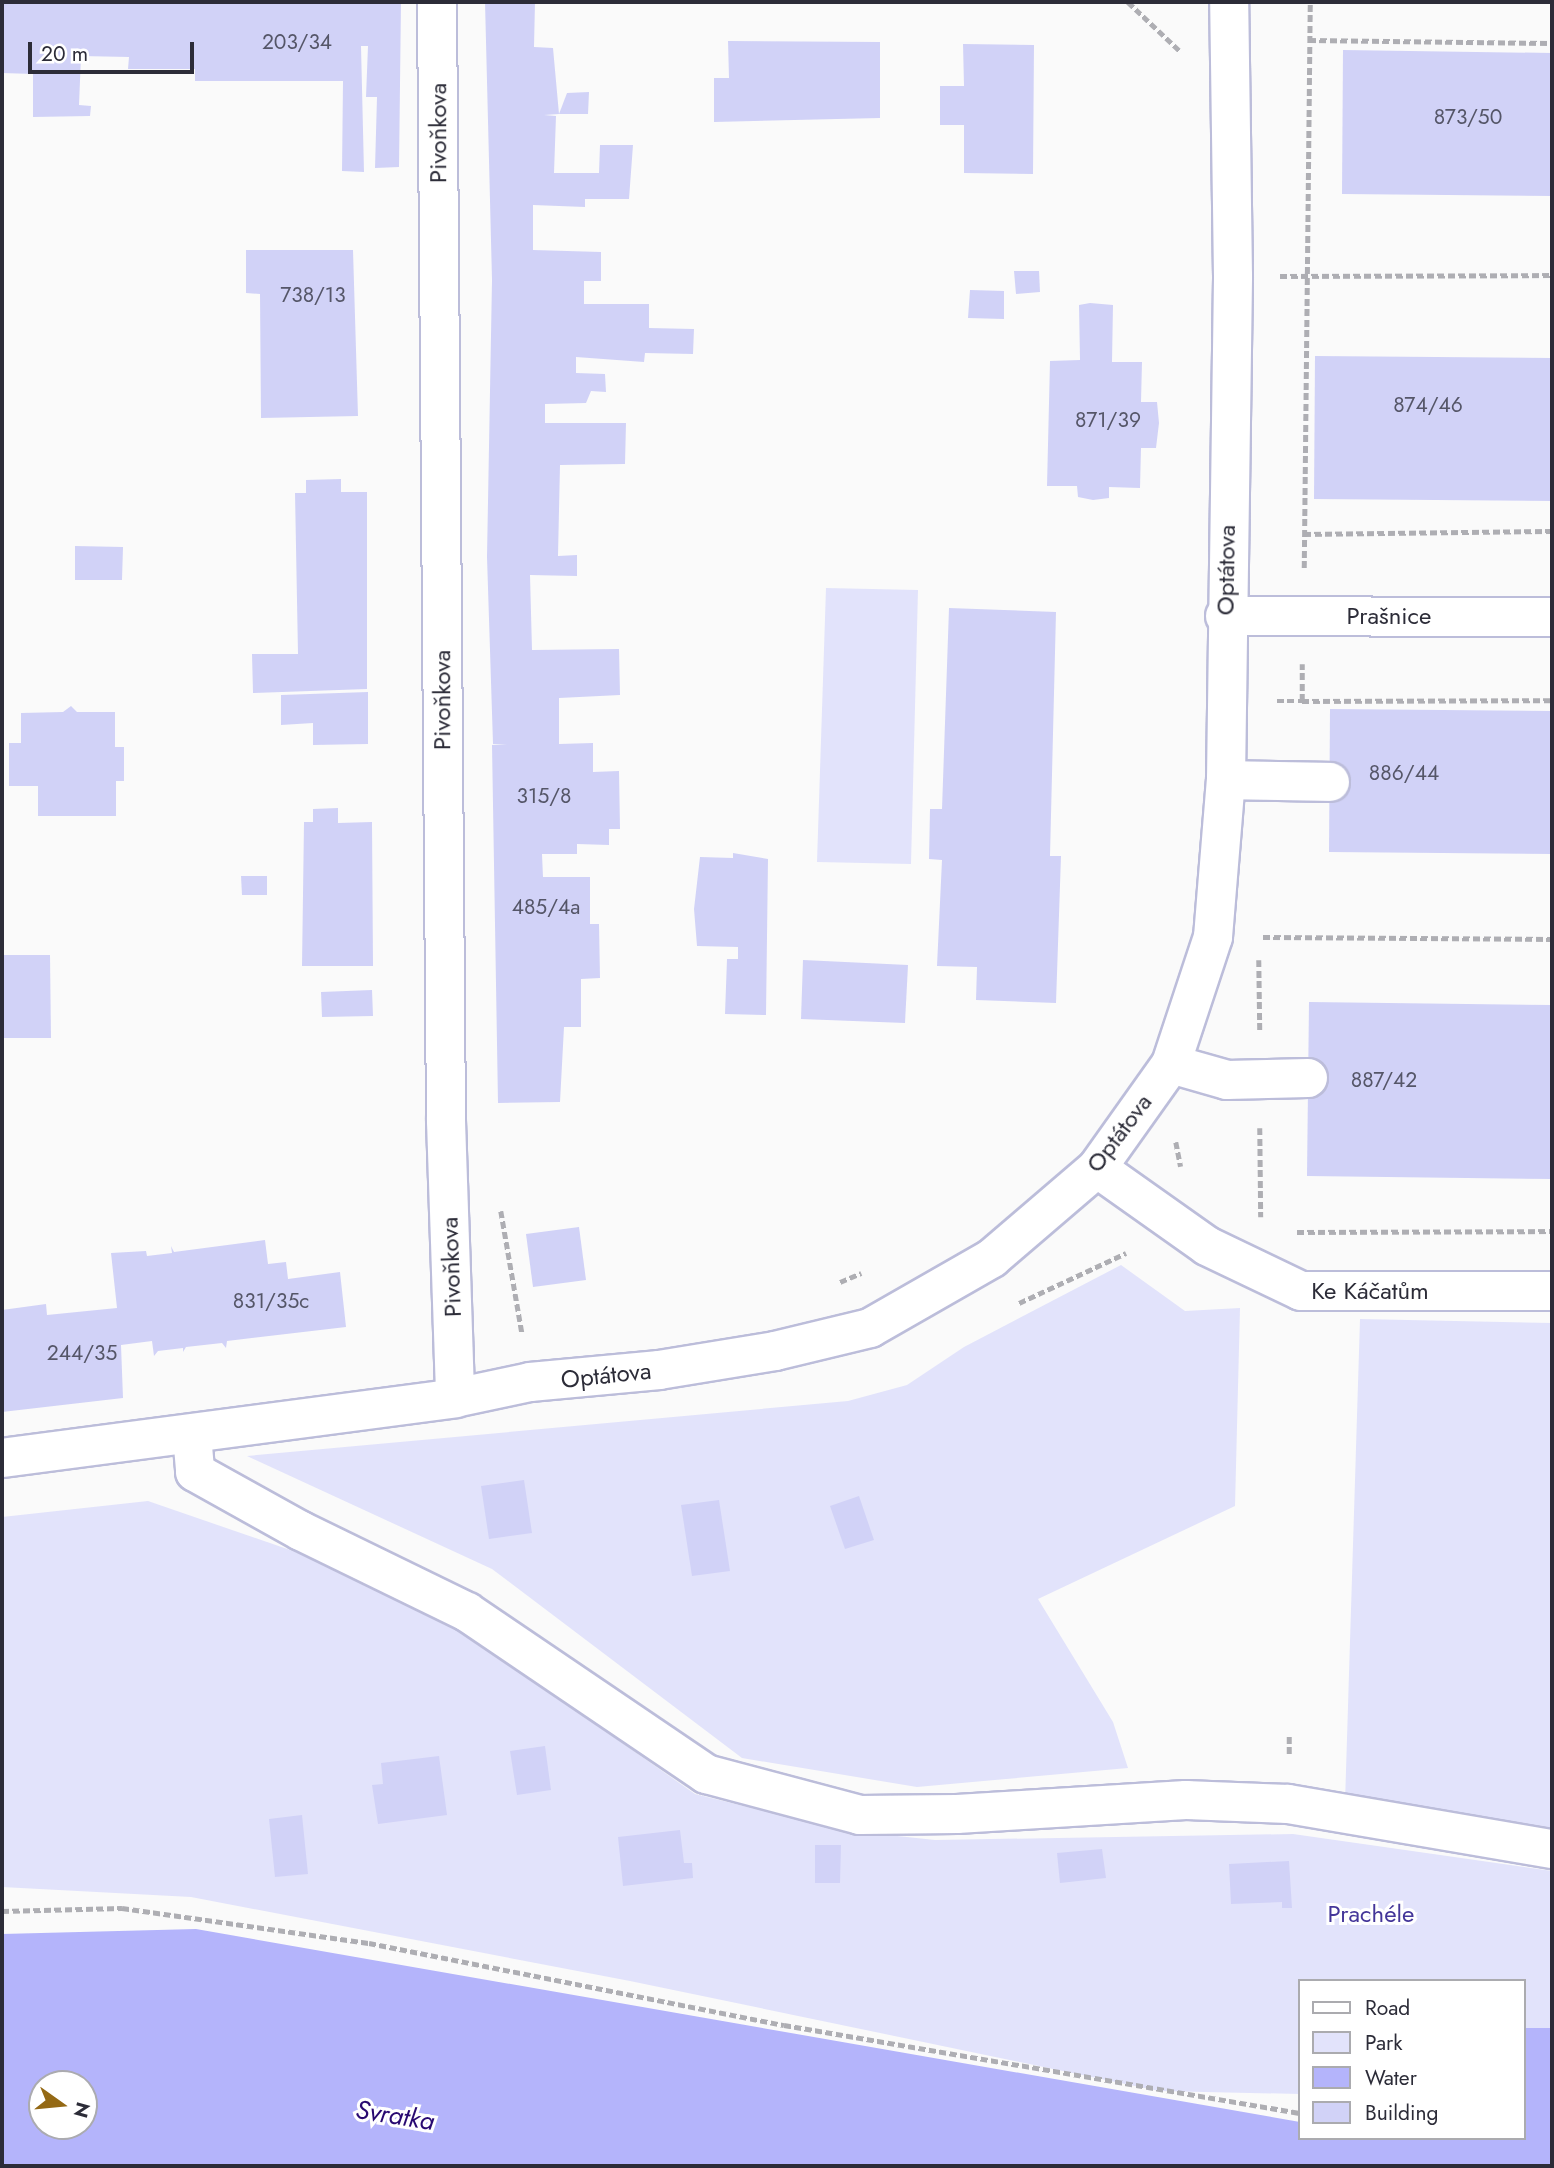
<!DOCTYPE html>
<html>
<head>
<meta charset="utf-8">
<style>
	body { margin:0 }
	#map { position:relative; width:1554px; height:2168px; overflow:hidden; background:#fafafa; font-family:Jost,sans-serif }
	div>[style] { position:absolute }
	.green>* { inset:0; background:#e2e3fb }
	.water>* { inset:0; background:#b4b4fb }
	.building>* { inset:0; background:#d1d2f7 }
	.path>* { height:4.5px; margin-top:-2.25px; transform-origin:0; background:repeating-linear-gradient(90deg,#aeaeb3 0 7px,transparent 0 10.5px) }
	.roads { filter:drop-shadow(2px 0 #bcbdda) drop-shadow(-2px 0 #bcbdda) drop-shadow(0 2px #bcbdda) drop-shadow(0 -2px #bcbdda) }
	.minor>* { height:38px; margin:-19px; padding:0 19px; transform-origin:19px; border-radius:19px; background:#fff }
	span { translate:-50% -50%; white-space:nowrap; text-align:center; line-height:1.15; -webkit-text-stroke:6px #fff; paint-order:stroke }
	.number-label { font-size:21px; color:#555668 }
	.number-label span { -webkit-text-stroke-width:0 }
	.street-label { font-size:24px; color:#2c2c38 }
	.park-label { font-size:24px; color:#443699 }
	.water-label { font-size:26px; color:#280971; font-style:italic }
	.frame { position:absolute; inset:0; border:4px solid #2c2c38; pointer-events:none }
	.legend { position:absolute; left:1298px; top:1979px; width:228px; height:161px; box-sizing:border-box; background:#fff; border:2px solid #ababaf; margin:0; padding:9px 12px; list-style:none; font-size:21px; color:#2c2c38 }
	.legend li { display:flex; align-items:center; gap:14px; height:35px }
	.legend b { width:35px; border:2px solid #ababaf }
	.north { position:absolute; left:28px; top:2070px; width:70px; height:70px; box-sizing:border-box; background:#fff; border:2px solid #ababaf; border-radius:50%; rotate:105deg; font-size:19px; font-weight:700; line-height:28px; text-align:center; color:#2c2c38 }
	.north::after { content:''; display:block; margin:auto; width:24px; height:32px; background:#946915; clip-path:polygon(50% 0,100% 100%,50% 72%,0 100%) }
	.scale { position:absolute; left:28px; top:42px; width:166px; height:32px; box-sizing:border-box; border:4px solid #2c2c38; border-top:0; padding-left:9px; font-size:21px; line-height:24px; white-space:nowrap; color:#2c2c38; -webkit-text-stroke:5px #fff; paint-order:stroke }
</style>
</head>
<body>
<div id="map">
	<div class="green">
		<div style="clip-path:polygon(826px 588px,918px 590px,911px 864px,817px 862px)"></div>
		<div style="clip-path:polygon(1121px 1265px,1185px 1311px,1240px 1308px,1235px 1506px,1038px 1599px,1113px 1722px,1128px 1768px,917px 1787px,742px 1758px,492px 1569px,247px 1456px,848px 1401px,907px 1385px,964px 1347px)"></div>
		<div style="clip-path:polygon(1360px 1319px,1552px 1323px,1552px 1830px,1345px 1803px)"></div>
		<div style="clip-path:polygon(148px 1501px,403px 1589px,695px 1794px,841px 1830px,935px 1840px,1293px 1834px,1552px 1871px,1552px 2028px,1524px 2028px,1524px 1981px,1300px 1981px,1300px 2094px,1159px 2091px,630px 1981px,191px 1897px,2px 1887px,2px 1517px)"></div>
	</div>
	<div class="water">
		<div style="clip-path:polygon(evenodd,196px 1929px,1300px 2122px,1300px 2138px,1524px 2138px,1524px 2028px,1552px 2028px,1552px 2166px,2px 2166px,2px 1934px,196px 1929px,42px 2084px,84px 2084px,84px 2126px,42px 2126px,42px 2084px)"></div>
	</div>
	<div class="building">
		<div style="clip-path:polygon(2px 2px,401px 2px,399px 167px,375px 168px,377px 97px,366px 97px,368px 46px,361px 46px,364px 172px,342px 171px,343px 81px,195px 81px,195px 69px,128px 69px,129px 57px,81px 56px,79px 105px,91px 106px,90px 116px,33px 117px,33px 74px,2px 73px)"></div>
		<div style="clip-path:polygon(485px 2px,535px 2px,534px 47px,553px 48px,559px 114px,544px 115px,556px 116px,554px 173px,599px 173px,600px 145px,633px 145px,629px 199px,585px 199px,585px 207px,533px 205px,533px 250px,601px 252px,601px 281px,584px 281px,584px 304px,649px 304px,649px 328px,694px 329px,693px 354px,645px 353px,644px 362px,576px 357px,576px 373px,605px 374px,606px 392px,591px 391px,586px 403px,545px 404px,545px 423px,626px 423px,625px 464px,560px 465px,558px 556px,577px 555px,577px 576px,530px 575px,532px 650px,619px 649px,620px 695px,559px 698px,559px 744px,593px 743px,593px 772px,619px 771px,620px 829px,609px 829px,609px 845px,577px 844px,577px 854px,542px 854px,543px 877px,590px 877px,590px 924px,599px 924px,600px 978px,581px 979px,581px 1027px,564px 1027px,560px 1102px,498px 1103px,492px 745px,507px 744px,493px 744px,487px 557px,492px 280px)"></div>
		<div style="clip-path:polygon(728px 41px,880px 42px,880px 118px,714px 122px,714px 78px,729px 78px)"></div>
		<div style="clip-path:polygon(963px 44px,1034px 45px,1033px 174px,964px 173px,964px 125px,940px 125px,940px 86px,964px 86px)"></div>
		<div style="clip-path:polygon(1343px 50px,1552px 53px,1552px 196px,1342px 194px)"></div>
		<div style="clip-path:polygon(589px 92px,588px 114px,559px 114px,567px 93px)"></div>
		<div style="clip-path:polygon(246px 250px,353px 250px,358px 416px,261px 418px,260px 294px,246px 293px)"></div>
		<div style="clip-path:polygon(1014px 271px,1039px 271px,1040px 292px,1016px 294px)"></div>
		<div style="clip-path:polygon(970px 290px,1004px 291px,1004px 319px,968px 318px)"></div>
		<div style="clip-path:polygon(1090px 303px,1113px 305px,1112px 362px,1142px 362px,1141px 402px,1157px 402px,1159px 423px,1156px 448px,1141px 448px,1140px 488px,1109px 487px,1109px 498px,1093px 500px,1078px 497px,1077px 486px,1047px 486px,1050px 361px,1080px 360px,1079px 305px)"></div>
		<div style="clip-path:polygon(1315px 356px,1552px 358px,1552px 501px,1314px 499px)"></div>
		<div style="clip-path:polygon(341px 479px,341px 492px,367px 492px,367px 689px,253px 693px,252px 654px,298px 654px,295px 493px,306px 493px,306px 480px)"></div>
		<div style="clip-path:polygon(75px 546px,123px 547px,122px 580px,75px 580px)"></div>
		<div style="clip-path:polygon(949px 608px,1056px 612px,1050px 856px,1061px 856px,1056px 1003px,976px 1000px,977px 967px,937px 966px,942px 860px,929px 859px,930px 809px,942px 809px)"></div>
		<div style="clip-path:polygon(368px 692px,368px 744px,313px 745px,313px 723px,281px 725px,281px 695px)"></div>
		<div style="clip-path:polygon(71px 706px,77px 712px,115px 712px,115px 747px,124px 747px,124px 781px,116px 781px,116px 816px,38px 816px,38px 786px,9px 786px,9px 743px,21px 743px,21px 713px,63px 712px)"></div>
		<div style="clip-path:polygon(1330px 709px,1552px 711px,1552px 854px,1329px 852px)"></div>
		<div style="clip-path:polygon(338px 808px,338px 823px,372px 822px,373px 966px,302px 966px,304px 822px,313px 822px,313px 809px)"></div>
		<div style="clip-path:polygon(733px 853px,768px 859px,766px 1015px,725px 1014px,727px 959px,738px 959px,738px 947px,697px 946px,694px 909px,700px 857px,733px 858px)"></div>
		<div style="clip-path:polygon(241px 876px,267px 876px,267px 895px,242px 895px)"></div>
		<div style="clip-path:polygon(2px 955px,50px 955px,51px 1038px,2px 1038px)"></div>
		<div style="clip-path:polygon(803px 960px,908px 965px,905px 1023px,801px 1019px)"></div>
		<div style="clip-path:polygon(372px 990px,373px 1016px,322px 1017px,321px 992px)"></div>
		<div style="clip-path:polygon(1309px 1002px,1552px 1005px,1552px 1179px,1307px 1176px)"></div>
		<div style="clip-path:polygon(579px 1227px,586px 1280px,533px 1287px,526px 1234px)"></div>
		<div style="clip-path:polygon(265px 1240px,268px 1264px,286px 1262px,288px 1279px,340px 1272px,346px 1327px,227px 1341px,226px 1348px,222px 1343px,186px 1347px,183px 1352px,183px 1348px,158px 1351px,154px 1356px,152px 1341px,121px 1345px,123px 1398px,2px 1412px,2px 1310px,46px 1304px,47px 1315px,117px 1308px,111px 1253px,146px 1251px,147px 1256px,172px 1253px,171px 1246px,174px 1252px)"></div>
		<div style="clip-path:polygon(524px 1480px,532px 1533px,489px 1539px,481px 1486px)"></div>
		<div style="clip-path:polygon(859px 1496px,874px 1540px,845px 1549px,830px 1506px)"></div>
		<div style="clip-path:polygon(719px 1500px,730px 1571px,692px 1576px,681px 1505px)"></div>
		<div style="clip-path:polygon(545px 1746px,551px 1790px,517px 1795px,510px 1751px)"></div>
		<div style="clip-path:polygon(439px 1756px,447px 1815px,378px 1824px,372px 1785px,383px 1784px,381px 1763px)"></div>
		<div style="clip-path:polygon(302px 1815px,308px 1874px,275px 1877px,269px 1819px)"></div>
		<div style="clip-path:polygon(680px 1830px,684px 1863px,692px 1863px,693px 1878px,623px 1886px,618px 1837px)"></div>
		<div style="clip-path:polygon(815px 1845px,841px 1845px,840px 1883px,815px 1883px)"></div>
		<div style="clip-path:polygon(1102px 1849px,1106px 1878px,1060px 1883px,1057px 1853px)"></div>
		<div style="clip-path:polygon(1289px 1861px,1292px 1908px,1282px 1908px,1282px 1902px,1231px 1904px,1229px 1864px)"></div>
	</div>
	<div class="path">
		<div style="left:1128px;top:2px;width:73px;rotate:43.3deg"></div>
		<div style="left:1309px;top:40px;width:243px;rotate:0.7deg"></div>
		<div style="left:1280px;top:276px;width:272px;rotate:-0.2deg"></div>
		<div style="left:1304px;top:534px;width:248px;rotate:-0.7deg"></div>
		<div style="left:1304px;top:568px;width:566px;rotate:-89.39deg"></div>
		<div style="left:1277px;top:701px;width:25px"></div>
		<div style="left:1302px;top:701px;width:37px;rotate:-90deg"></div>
		<div style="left:1302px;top:701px;width:250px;rotate:-0.2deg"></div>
		<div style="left:1263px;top:937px;width:289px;rotate:0.4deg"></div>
		<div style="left:1259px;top:960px;width:72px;rotate:89.2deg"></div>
		<div style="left:1260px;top:1128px;width:89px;rotate:89.4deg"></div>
		<div style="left:1176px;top:1142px;width:25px;rotate:79deg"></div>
		<div style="left:501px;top:1211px;width:124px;rotate:80.2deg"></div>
		<div style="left:1297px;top:1232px;width:255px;rotate:-0.2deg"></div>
		<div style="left:840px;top:1282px;width:23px;rotate:-23deg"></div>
		<div style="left:1019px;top:1303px;width:118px;rotate:-25deg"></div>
		<div style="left:1289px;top:1754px;width:18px;rotate:-90deg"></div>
		<div style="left:2px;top:1911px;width:120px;rotate:-1.4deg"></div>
		<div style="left:122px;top:1908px;width:249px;rotate:8.1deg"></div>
		<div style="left:369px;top:1943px;width:423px;rotate:11.2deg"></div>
		<div style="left:784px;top:2025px;width:523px;rotate:9.68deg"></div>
	</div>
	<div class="roads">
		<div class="minor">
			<div style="left:437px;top:2px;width:1119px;rotate:89.54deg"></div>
			<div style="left:446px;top:1121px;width:277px;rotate:88.1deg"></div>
			<div style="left:1225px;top:616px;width:327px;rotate:0.2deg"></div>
			<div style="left:1226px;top:780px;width:104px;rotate:1.1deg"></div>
			<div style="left:1171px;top:1064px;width:58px;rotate:15.9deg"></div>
			<div style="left:1227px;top:1080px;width:81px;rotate:-1.4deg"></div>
			<div style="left:1097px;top:1168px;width:135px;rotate:35.3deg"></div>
			<div style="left:1207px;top:1246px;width:104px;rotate:25.6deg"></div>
			<div style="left:1301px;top:1291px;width:251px"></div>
			<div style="left:192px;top:1435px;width:37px;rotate:85deg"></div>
			<div style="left:195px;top:1472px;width:121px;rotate:29.1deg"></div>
			<div style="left:301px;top:1531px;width:185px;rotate:26deg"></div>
			<div style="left:467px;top:1612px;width:289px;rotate:34.1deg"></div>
			<div style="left:706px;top:1774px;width:159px;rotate:14.9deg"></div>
			<div style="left:860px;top:1815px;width:97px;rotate:-0.6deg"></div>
			<div style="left:957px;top:1814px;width:229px;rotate:-3.5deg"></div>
			<div style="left:1186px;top:1800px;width:102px;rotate:2.2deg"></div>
			<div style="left:1288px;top:1804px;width:268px;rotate:9.7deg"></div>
			<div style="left:2px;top:1458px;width:457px;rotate:-7.5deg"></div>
			<div style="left:455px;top:1398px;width:77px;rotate:-12deg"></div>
			<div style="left:530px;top:1382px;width:130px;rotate:-5.3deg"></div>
			<div style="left:659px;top:1370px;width:118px;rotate:-9.3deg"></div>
			<div style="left:775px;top:1351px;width:98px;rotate:-13.6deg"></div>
			<div style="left:870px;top:1328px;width:141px;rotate:-29.8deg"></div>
			<div style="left:992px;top:1258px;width:138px;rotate:-40.6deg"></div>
			<div style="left:1097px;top:1168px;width:128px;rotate:-54.6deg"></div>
			<div style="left:1171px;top:1064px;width:134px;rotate:-71.7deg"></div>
			<div style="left:1213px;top:937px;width:158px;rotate:-85.3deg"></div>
			<div style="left:1226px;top:780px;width:504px;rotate:-89.2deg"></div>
			<div style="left:1233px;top:276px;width:274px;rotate:-90.8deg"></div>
		</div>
	</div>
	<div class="number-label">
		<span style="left:297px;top:42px">203/34</span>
		<span style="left:1468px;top:117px">873/50</span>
		<span style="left:313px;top:295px">738/13</span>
		<span style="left:1428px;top:405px">874/46</span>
		<span style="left:1108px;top:420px">871/39</span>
		<span style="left:1404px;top:773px">886/44</span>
		<span style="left:544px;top:796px">315/8</span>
		<span style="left:546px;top:907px">485/4a</span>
		<span style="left:1384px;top:1080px">887/42</span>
		<span style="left:271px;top:1301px">831/35c</span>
		<span style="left:82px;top:1353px">244/35</span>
	</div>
	<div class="street-label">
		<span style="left:438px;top:133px;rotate:-90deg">Pivoňkova</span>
		<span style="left:1226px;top:570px;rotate:-89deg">Optátova</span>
		<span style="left:1389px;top:616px">Prašnice</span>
		<span style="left:442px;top:700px;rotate:-90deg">Pivoňkova</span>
		<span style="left:1119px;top:1133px;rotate:-53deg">Optátova</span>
		<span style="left:451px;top:1267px;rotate:-92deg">Pivoňkova</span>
		<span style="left:1370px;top:1291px">Ke Káčatům</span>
		<span style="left:606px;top:1375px;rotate:-6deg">Optátova</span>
	</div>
	<div class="park-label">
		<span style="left:1371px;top:1914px">Prachéle</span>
	</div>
	<div class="water-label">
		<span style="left:395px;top:2116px;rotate:9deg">Svratka</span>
	</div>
	<div class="frame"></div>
	<ul class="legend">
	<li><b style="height:9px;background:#fff"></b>Road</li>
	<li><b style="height:19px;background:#e2e3fb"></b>Park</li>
	<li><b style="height:19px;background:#b4b4fb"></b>Water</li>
	<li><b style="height:19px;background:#d1d2f7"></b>Building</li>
	</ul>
	<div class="north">N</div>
	<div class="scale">20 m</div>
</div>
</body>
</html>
